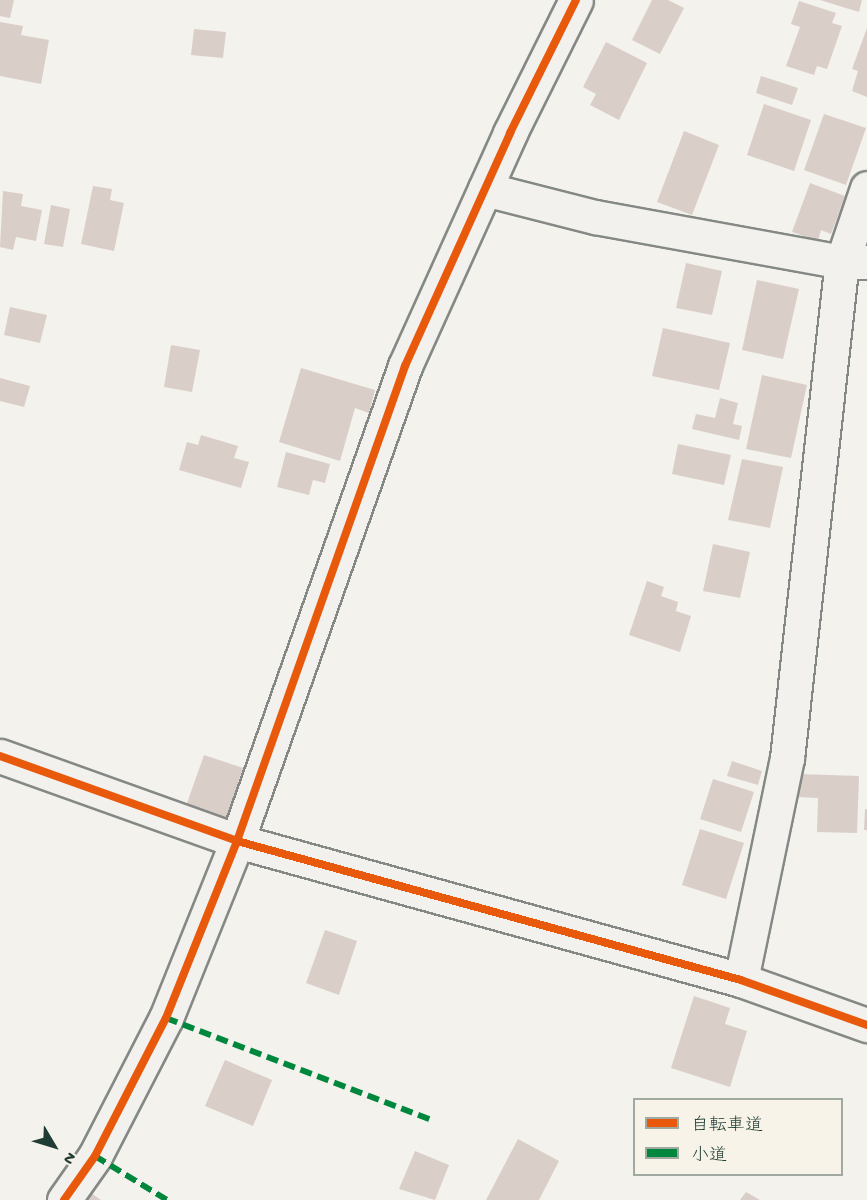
<!DOCTYPE html>
<html>
<head>
<meta charset="utf-8">
<style>
	body { margin:0 }
	#map { position:relative; width:867px; height:1200px; overflow:hidden; background:#f4f2ec; font-family:"Gochi Hand","Klee One",sans-serif }
	div>[style] { position:absolute }
	.building>* { inset:0; background:#dacec8 }
	.roads { filter:drop-shadow(2px 0 #848985) drop-shadow(-2px 0 #848985) drop-shadow(0 2px #848985) drop-shadow(0 -2px #848985) }
	.street>* { height:33px; margin:-16.5px; padding:0 16.5px; transform-origin:16.5px; border-radius:16.5px; background:#f2f1ed }
	.quiet>* { height:6px; margin-top:-3px; transform-origin:0; background:repeating-linear-gradient(90deg,#00873e 0 12px,transparent 0 18px) }
	.cycleway>* { height:8px; margin:-4px; padding:0 4px; transform-origin:4px; border-radius:4px; background:#e8590c }
	span { translate:-50% -50%; white-space:nowrap; text-align:center; line-height:1.15; -webkit-text-stroke:5px #f7f3e8; paint-order:stroke }
	.legend { position:absolute; left:633px; top:1098px; width:210px; height:78px; box-sizing:border-box; background:#f7f3e8; border:2px solid #a1aaa0; margin:0; padding:8px 10px; list-style:none; font-size:18px; color:#1f3d34 }
	.legend li { display:flex; align-items:center; gap:12px; height:30px }
	.legend b { width:30px; border:2px solid #a1aaa0 }
	.north { position:absolute; left:24px; top:1116px; width:60px; height:60px; -webkit-text-stroke:4px #f7f3e8; paint-order:stroke; rotate:128deg; font-size:16px; font-weight:700; line-height:24px; text-align:center; color:#1f3d34 }
	.north::after { content:''; display:block; margin:auto; width:21px; height:27px; background:#1f3d34; clip-path:polygon(50% 0,100% 100%,50% 72%,0 100%) }
</style>
</head>
<body>
<div id="map">
	<div class="building">
		<div style="clip-path:polygon(0 0,14px 0,10px 18px,0 16px)"></div>
		<div style="clip-path:polygon(652px 0,668px 0,684px 8px,660px 54px,632px 40px)"></div>
		<div style="clip-path:polygon(820px 0,862px 0,859px 12px)"></div>
		<div style="clip-path:polygon(799px 1px,836px 13px,832px 23px,842px 26px,827px 69px,817px 66px,814px 75px,786px 66px,800px 27px,791px 24px)"></div>
		<div style="clip-path:polygon(0 22px,23px 26px,21px 35px,49px 40px,41px 84px,0 76px)"></div>
		<div style="clip-path:polygon(867px 28px,867px 97px,852px 91px,858px 71px,852px 69px)"></div>
		<div style="clip-path:polygon(194px 29px,226px 32px,223px 58px,191px 55px)"></div>
		<div style="clip-path:polygon(606px 42px,647px 63px,619px 120px,590px 105px,596px 94px,583px 87px)"></div>
		<div style="clip-path:polygon(761px 76px,798px 88px,792px 105px,756px 93px)"></div>
		<div style="clip-path:polygon(764px 104px,811px 120px,794px 171px,747px 155px)"></div>
		<div style="clip-path:polygon(824px 114px,866px 128px,846px 185px,804px 170px)"></div>
		<div style="clip-path:polygon(684px 131px,719px 145px,692px 215px,657px 202px)"></div>
		<div style="clip-path:polygon(810px 183px,845px 196px,831px 234px,821px 230px,818px 241px,792px 232px)"></div>
		<div style="clip-path:polygon(93px 186px,112px 189px,110px 200px,124px 203px,114px 251px,81px 244px)"></div>
		<div style="clip-path:polygon(3px 191px,23px 194px,21px 206px,42px 210px,36px 241px,16px 237px,13px 250px,0 247px)"></div>
		<div style="clip-path:polygon(51px 205px,70px 209px,63px 247px,44px 244px)"></div>
		<div style="clip-path:polygon(686px 263px,722px 271px,712px 315px,676px 308px)"></div>
		<div style="clip-path:polygon(757px 280px,799px 289px,783px 359px,742px 350px)"></div>
		<div style="clip-path:polygon(10px 307px,47px 315px,40px 343px,4px 335px)"></div>
		<div style="clip-path:polygon(663px 328px,730px 343px,719px 390px,652px 376px)"></div>
		<div style="clip-path:polygon(171px 345px,200px 350px,192px 392px,164px 387px)"></div>
		<div style="clip-path:polygon(301px 368px,375px 390px,369px 413px,355px 408px,340px 461px,279px 442px)"></div>
		<div style="clip-path:polygon(762px 375px,807px 385px,791px 458px,746px 449px)"></div>
		<div style="clip-path:polygon(0 378px,30px 386px,24px 407px,0 401px)"></div>
		<div style="clip-path:polygon(720px 398px,738px 403px,733px 424px,742px 426px,739px 440px,692px 429px,696px 414px,715px 418px)"></div>
		<div style="clip-path:polygon(201px 435px,238px 446px,234px 458px,249px 462px,241px 488px,179px 470px,187px 442px,198px 445px)"></div>
		<div style="clip-path:polygon(678px 444px,731px 455px,724px 485px,672px 474px)"></div>
		<div style="clip-path:polygon(286px 452px,330px 464px,325px 483px,313px 480px,309px 495px,277px 487px)"></div>
		<div style="clip-path:polygon(742px 459px,783px 467px,770px 528px,728px 520px)"></div>
		<div style="clip-path:polygon(713px 544px,750px 552px,740px 598px,703px 591px)"></div>
		<div style="clip-path:polygon(647px 581px,664px 587px,661px 596px,678px 602px,676px 611px,691px 616px,680px 652px,629px 635px)"></div>
		<div style="clip-path:polygon(204px 755px,243px 768px,226px 819px,186px 806px)"></div>
		<div style="clip-path:polygon(732px 761px,762px 771px,758px 785px,727px 776px)"></div>
		<div style="clip-path:polygon(799px 774px,859px 776px,857px 833px,817px 832px,818px 798px,798px 797px)"></div>
		<div style="clip-path:polygon(713px 779px,754px 792px,741px 832px,700px 819px)"></div>
		<div style="clip-path:polygon(865px 809px,867px 809px,867px 830px,864px 830px)"></div>
		<div style="clip-path:polygon(700px 829px,744px 843px,726px 899px,682px 885px)"></div>
		<div style="clip-path:polygon(325px 930px,357px 941px,339px 995px,306px 983px)"></div>
		<div style="clip-path:polygon(694px 996px,730px 1008px,725px 1024px,747px 1031px,730px 1087px,671px 1068px)"></div>
		<div style="clip-path:polygon(225px 1060px,272px 1080px,253px 1126px,205px 1106px)"></div>
		<div style="clip-path:polygon(518px 1139px,559px 1161px,539px 1200px,486px 1200px)"></div>
		<div style="clip-path:polygon(415px 1151px,449px 1165px,435px 1200px,399px 1189px)"></div>
		<div style="clip-path:polygon(746px 1192px,760px 1200px,740px 1200px)"></div>
		<div style="clip-path:polygon(91px 1193px,101px 1200px,86px 1200px)"></div>
	</div>
	<div class="roads">
		<div class="street">
			<div style="left:485px;top:189px;width:114px;rotate:14.3deg"></div>
			<div style="left:595px;top:217px;width:251px;rotate:10.3deg"></div>
			<div style="left:842px;top:262px;width:25px"></div>
			<div style="left:0;top:756px;width:252px;rotate:19.7deg"></div>
			<div style="left:237px;top:841px;width:523px;rotate:15.42deg"></div>
			<div style="left:741px;top:980px;width:134px;rotate:19.7deg"></div>
			<div style="left:741px;top:980px;width:227px;rotate:-78.3deg"></div>
			<div style="left:787px;top:758px;width:499px;rotate:-83.7deg"></div>
			<div style="left:842px;top:262px;width:78px;rotate:-71.3deg"></div>
			<div style="left:64px;top:1200px;width:54px;rotate:-54.8deg"></div>
			<div style="left:95px;top:1156px;width:155px;rotate:-62.8deg"></div>
			<div style="left:166px;top:1018px;width:191px;rotate:-68.1deg"></div>
			<div style="left:237px;top:841px;width:504px;rotate:-70.52deg"></div>
			<div style="left:405px;top:366px;width:256px;rotate:-65.7deg"></div>
			<div style="left:510px;top:133px;width:148px;rotate:-63.6deg"></div>
		</div>
	</div>
	<div class="quiet">
		<div style="left:166px;top:1018px;width:288px;rotate:21deg"></div>
		<div style="left:95px;top:1156px;width:84px;rotate:31.4deg"></div>
	</div>
	<div class="cycleway">
		<div style="left:0;top:756px;width:252px;rotate:19.7deg"></div>
		<div style="left:237px;top:841px;width:523px;rotate:15.42deg"></div>
		<div style="left:741px;top:980px;width:134px;rotate:19.7deg"></div>
		<div style="left:64px;top:1200px;width:54px;rotate:-54.8deg"></div>
		<div style="left:95px;top:1156px;width:155px;rotate:-62.8deg"></div>
		<div style="left:166px;top:1018px;width:191px;rotate:-68.1deg"></div>
		<div style="left:237px;top:841px;width:504px;rotate:-70.52deg"></div>
		<div style="left:405px;top:366px;width:256px;rotate:-65.7deg"></div>
		<div style="left:510px;top:133px;width:148px;rotate:-63.6deg"></div>
	</div>
	<ul class="legend">
	<li><b style="height:8px;background:#e8590c"></b>自転車道</li>
	<li><b style="height:8px;background:#00873e"></b>小道</li>
	</ul>
	<div class="north">N</div>
</div>
</body>
</html>
